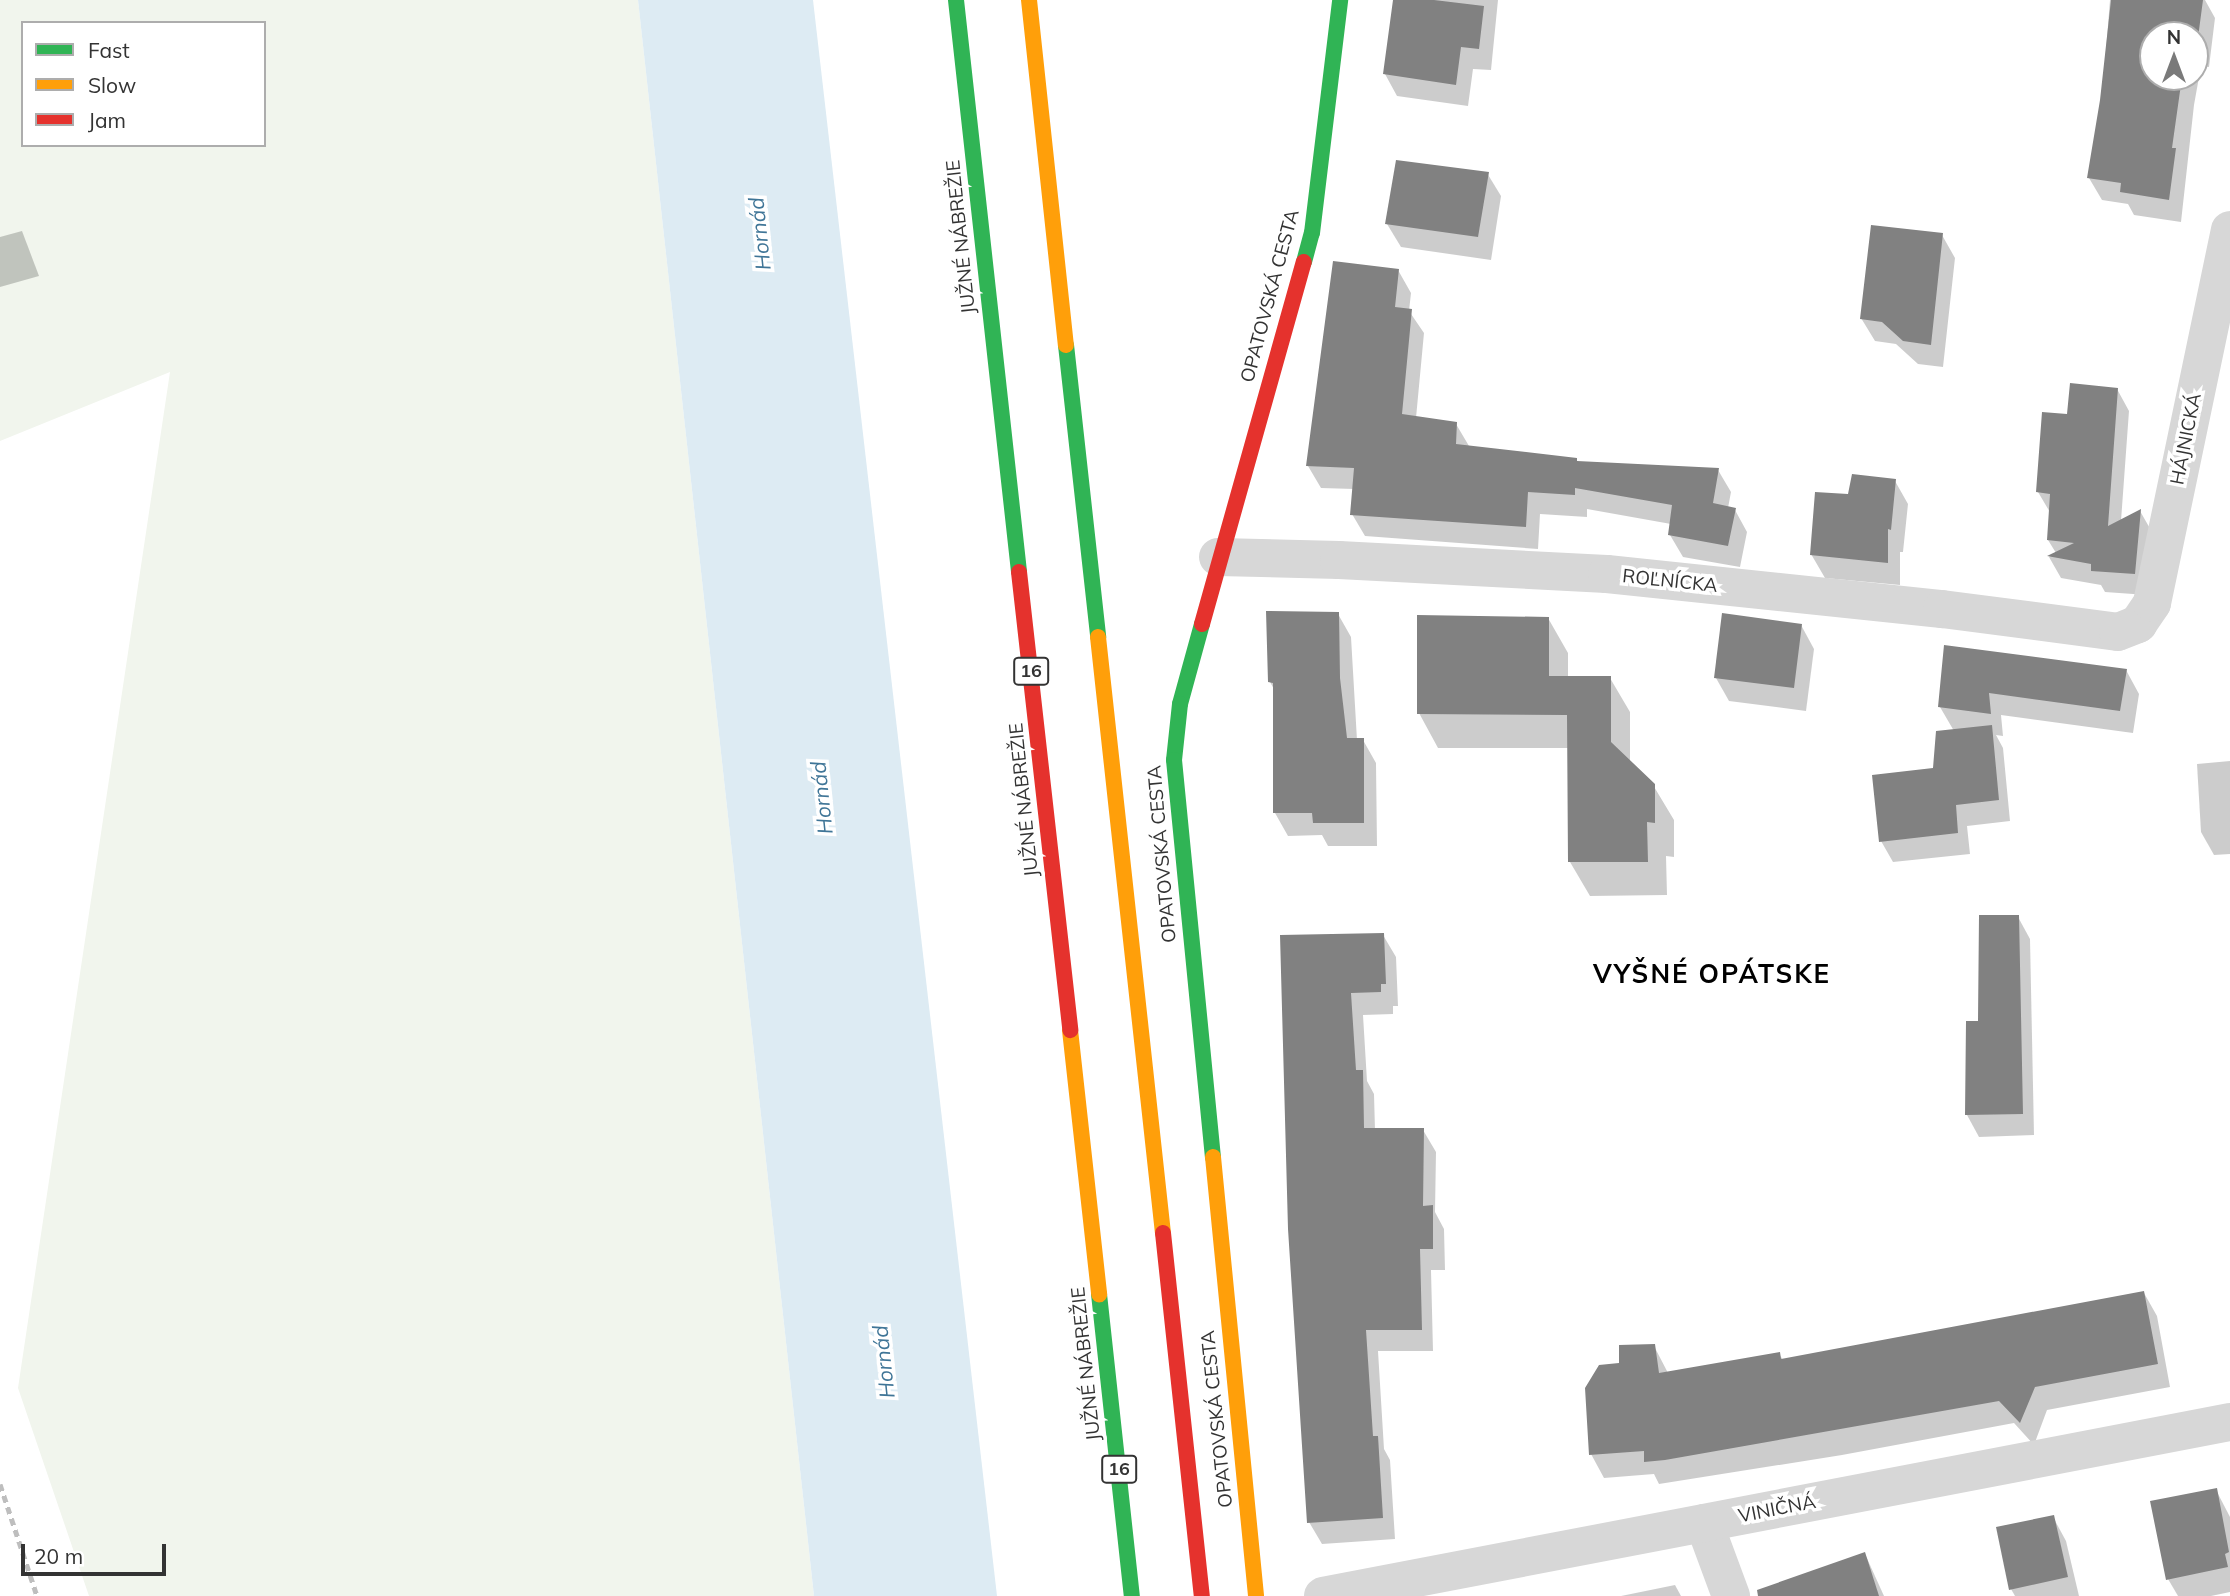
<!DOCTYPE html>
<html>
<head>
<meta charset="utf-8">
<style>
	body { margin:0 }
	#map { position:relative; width:2230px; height:1596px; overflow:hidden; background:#fff; font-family:Mulish,sans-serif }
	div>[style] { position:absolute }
	.green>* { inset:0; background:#f1f5ed }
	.water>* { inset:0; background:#ddebf3 }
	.shadow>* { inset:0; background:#0003 }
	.building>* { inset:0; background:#818181 }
	.street>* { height:38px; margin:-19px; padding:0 19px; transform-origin:19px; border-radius:19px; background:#d7d7d7 }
	.fast>* { height:16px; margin:-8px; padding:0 8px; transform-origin:8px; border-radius:8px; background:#30b455 }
	.slow>* { height:16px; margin:-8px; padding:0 8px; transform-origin:8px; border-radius:8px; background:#ff9f0a }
	.jam>* { height:16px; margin:-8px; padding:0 8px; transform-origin:8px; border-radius:8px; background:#e5322d }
	.rail>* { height:5px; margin-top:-2.5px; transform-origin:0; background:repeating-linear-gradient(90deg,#bebebe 0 7px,transparent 0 12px) }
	span { translate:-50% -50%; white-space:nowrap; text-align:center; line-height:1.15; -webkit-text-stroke:7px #fff; paint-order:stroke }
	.shield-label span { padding:2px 5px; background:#fff; border:2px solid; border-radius:5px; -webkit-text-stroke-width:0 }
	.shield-label { font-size:18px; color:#333; font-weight:700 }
	.street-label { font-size:19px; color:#333 }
	.water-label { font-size:21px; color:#3f7597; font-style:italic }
	.district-label { font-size:26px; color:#000; font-weight:700; letter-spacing:2px }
	.legend { position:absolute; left:21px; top:21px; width:245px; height:126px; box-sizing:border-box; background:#fff; border:2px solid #adadad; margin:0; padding:9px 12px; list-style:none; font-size:21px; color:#333 }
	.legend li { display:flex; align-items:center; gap:14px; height:35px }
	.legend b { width:35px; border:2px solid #adadad }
	.north { position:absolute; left:2139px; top:21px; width:70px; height:70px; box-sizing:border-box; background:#fff; border:2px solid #adadad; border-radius:50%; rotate:0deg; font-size:19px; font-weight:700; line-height:28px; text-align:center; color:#333 }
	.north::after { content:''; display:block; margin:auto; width:24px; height:32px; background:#7a7a7a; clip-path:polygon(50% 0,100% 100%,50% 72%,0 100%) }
	.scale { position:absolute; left:21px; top:1544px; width:145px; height:32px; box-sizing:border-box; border:4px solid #333; border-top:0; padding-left:9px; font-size:21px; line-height:24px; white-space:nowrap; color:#333; -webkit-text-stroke:5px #fff; paint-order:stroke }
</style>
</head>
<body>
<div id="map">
	<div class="green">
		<div style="clip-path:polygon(evenodd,0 0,638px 0,814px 1596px,89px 1596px,18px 1388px,170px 372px,0 441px,0 0,23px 23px,264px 23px,264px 145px,23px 145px,23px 23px)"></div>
	</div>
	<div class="water">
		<div style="clip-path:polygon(638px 0,813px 0,997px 1596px,814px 1596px)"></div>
	</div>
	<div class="shadow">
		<div style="clip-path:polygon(1395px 0,1498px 0,1491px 70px,1473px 69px,1468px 106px,1397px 96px,1385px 74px)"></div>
		<div style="clip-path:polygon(evenodd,2110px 0,2205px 0,2215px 18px,2209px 67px,2201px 66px,2194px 105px,2181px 222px,2134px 215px,2128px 204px,2102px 200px,2089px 178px,2102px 101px,2110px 0,2153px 35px,2195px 35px,2195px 77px,2153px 77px,2153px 35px)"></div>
		<div style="clip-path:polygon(1487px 173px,1501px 196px,1491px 260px,1401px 247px,1387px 224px)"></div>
		<div style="clip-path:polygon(22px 231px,39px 276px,0 287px,0 237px)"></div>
		<div style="clip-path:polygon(1942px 235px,1955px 258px,1943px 367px,1918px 364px,1896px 344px,1875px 341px,1861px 318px)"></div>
		<div style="clip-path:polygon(1398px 270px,1411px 293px,1409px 311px,1424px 333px,1416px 418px,1456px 424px,1469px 446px,1578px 463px,1718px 470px,1731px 492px,1728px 508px,1735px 510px,1747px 532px,1740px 567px,1683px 557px,1670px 535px,1671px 524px,1587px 509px,1587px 517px,1540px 514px,1538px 549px,1365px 536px,1352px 514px,1354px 489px,1321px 488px,1308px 466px)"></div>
		<div style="clip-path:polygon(2117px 389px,2129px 411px,2121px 521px,2140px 511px,2152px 532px,2147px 595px,2105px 592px,2101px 585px,2061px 578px,2049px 557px,2056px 553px,2048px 540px,2051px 514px,2038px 492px)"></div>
		<div style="clip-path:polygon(1895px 481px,1908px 504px,1903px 552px,1900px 552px,1900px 585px,1825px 578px,1811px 554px,1850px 496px)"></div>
		<div style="clip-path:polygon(1338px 614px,1351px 637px,1357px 740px,1363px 740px,1376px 763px,1377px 846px,1328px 846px,1322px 835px,1288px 836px,1275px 813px,1275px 691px,1270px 682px)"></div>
		<div style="clip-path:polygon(1548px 618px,1568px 653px,1568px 678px,1610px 678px,1630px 712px,1630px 763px,1653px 785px,1674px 820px,1674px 857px,1666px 856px,1667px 895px,1590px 896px,1570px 862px,1569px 748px,1438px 748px,1419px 713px)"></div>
		<div style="clip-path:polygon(1801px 625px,1814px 649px,1806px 711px,1729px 701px,1716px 678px)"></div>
		<div style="clip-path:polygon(1946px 647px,2126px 670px,2139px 694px,2133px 733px,2001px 715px,2003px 736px,1996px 735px,2003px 748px,2010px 821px,1967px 826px,1970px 854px,1893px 862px,1881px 841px,1934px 770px,1954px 731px,1940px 707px)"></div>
		<div style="clip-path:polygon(2230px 761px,2230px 854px,2214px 855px,2201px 832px,2197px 764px)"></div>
		<div style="clip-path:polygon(2018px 917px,2030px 939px,2034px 1135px,1979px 1137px,1967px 1115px,1980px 1023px)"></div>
		<div style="clip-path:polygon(1383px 935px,1396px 957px,1398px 1006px,1393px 1006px,1393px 1014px,1363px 1015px,1367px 1081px,1374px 1094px,1375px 1130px,1423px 1130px,1436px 1152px,1435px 1212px,1444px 1229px,1445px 1270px,1431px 1270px,1433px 1351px,1378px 1351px,1384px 1449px,1390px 1460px,1395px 1539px,1322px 1544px,1309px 1522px,1281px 937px)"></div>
		<div style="clip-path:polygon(2144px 1293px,2157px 1316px,2170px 1387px,2047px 1410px,2034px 1445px,2014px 1423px,1842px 1455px,1659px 1484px,1654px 1474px,1604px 1478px,1591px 1454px,1621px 1364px,1654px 1346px,1668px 1373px,1779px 1354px,1783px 1360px)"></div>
		<div style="clip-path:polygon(2216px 1490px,2230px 1517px,2230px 1592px,2211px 1596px,2178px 1596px,2168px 1579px)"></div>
		<div style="clip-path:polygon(2053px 1517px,2066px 1541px,2079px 1596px,2015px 1596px,2011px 1589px)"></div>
		<div style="clip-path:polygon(1865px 1554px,1884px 1596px,1798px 1596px)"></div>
		<div style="clip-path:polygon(1675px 1585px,1681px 1596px,1621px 1596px)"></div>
	</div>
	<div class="building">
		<div style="clip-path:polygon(1393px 0,1434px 0,1484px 6px,1479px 49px,1461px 47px,1456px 85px,1383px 74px)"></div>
		<div style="clip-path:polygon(2111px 0,2203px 0,2197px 45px,2195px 35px,2153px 35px,2153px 77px,2182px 77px,2172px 148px,2176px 148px,2169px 200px,2120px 192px,2121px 183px,2087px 178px,2100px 100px)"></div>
		<div style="clip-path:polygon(1396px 160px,1489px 172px,1478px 237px,1385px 224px)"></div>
		<div style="clip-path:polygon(1871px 225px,1943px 233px,1931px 345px,1903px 341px,1882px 322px,1860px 319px)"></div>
		<div style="clip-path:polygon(1333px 261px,1399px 269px,1395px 307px,1412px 309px,1402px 414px,1457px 422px,1456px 444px,1577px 458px,1577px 461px,1719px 468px,1713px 503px,1736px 508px,1728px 546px,1668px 535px,1672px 505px,1575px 488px,1575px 495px,1528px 492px,1526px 527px,1350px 515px,1354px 468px,1306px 466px)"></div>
		<div style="clip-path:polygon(2070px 383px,2118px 388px,2108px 526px,2141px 509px,2135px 574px,2091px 571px,2091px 564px,2047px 556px,2074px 543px,2047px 540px,2050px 494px,2036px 492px,2042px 412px,2067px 414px)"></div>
		<div style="clip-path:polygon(1852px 474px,1896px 479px,1891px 530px,1888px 529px,1888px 563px,1810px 555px,1815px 492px,1848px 494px)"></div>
		<div style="clip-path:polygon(1266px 611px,1339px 612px,1340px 678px,1347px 738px,1364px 738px,1364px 823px,1313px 823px,1312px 813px,1273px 813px,1273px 683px,1268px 682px)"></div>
		<div style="clip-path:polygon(1722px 613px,1802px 624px,1794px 688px,1714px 678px)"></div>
		<div style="clip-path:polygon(1417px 615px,1549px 617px,1549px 676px,1611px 676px,1611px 742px,1655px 784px,1655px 823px,1647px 822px,1648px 862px,1568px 862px,1567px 715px,1417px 714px)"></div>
		<div style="clip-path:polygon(1944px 645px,2127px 669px,2120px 711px,1989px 693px,1991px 714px,1938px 707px)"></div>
		<div style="clip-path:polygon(1992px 725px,1999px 800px,1956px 805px,1958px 833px,1879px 842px,1872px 775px,1933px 768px,1936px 731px)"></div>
		<div style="clip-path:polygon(1979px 915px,2019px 915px,2023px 1114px,1965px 1115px,1966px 1021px,1978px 1021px)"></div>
		<div style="clip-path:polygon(1384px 933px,1386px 984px,1381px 984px,1381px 992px,1351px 993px,1356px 1070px,1363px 1070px,1364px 1128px,1424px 1128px,1423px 1206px,1433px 1205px,1433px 1249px,1420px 1249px,1422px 1330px,1366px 1330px,1373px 1436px,1378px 1436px,1383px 1518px,1307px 1523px,1288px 1229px,1280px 935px)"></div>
		<div style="clip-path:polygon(2144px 1291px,2158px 1364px,2035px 1387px,2020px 1423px,1999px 1401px,1665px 1460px,1644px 1462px,1644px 1451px,1589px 1455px,1585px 1388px,1599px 1365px,1619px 1363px,1619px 1345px,1655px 1344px,1659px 1373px,1780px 1352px,1781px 1359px)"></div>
		<div style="clip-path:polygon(2217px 1488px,2229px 1552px,2225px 1554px,2228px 1567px,2166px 1580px,2150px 1501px)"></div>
		<div style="clip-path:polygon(2054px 1515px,2068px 1577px,2009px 1590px,1996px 1527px)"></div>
		<div style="clip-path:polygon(1865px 1552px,1879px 1596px,1758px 1596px,1757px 1590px)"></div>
	</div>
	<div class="street">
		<div style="left:1218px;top:557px;width:121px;rotate:1.4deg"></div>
		<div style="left:1339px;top:560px;width:268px;rotate:3deg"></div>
		<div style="left:1607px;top:574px;width:337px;rotate:6deg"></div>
		<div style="left:1942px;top:609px;width:177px;rotate:7.4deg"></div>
		<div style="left:2118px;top:632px;width:22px;rotate:-22deg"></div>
		<div style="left:2138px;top:624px;width:25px;rotate:-56deg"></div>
		<div style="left:2152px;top:603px;width:381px;rotate:-78.2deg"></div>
		<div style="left:1704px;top:1523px;width:78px;rotate:69.7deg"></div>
		<div style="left:1323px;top:1596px;width:924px;rotate:-10.86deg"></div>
	</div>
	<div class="fast">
		<div style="left:956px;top:0;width:575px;rotate:83.71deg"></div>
		<div style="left:1304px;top:262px;width:30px;rotate:-75deg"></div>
		<div style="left:1312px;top:233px;width:235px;rotate:-83.1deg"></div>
		<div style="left:1066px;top:345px;width:294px;rotate:83.7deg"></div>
		<div style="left:1202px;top:624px;width:83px;rotate:105.4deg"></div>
		<div style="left:1180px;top:704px;width:56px;rotate:96.1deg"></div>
		<div style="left:1174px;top:760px;width:399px;rotate:84.4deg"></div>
		<div style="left:1099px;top:1294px;width:304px;rotate:83.8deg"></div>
	</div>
	<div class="slow">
		<div style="left:1029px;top:0;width:347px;rotate:83.9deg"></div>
		<div style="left:1098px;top:637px;width:600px;rotate:83.78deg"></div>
		<div style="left:1070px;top:1030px;width:266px;rotate:83.7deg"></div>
		<div style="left:1213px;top:1157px;width:441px;rotate:84.4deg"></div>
	</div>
	<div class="jam">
		<div style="left:1019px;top:572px;width:461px;rotate:83.6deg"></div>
		<div style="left:1202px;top:624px;width:376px;rotate:-74.3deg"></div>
		<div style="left:1163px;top:1233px;width:365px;rotate:83.9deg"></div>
	</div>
	<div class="rail">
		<div style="left:0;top:1484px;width:118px;rotate:71.7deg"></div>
	</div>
	<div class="shield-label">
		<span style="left:1031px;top:671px">16</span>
		<span style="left:1119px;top:1469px">16</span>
	</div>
	<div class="street-label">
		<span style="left:961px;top:237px;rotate:-96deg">JUŽNÉ NÁBREŽIE</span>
		<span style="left:1270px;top:296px;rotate:-75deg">OPATOVSKÁ CESTA</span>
		<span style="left:2186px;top:439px;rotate:-79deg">HÁJNICKÁ</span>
		<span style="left:1670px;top:581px;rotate:6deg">ROĽNÍCKA</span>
		<span style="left:1024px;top:800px;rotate:-96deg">JUŽNÉ NÁBREŽIE</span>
		<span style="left:1162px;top:854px;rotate:-95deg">OPATOVSKÁ CESTA</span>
		<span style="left:1086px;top:1364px;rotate:-96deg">JUŽNÉ NÁBREŽIE</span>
		<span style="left:1217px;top:1419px;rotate:-96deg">OPATOVSKÁ CESTA</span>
		<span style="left:1777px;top:1509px;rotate:-11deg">VINIČNÁ</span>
	</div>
	<div class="water-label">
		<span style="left:759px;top:234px;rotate:-96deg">Hornád</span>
		<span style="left:821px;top:798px;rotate:-96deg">Hornád</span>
		<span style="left:883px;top:1362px;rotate:-96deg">Hornád</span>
	</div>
	<div class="district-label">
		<span style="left:1712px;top:974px">VYŠNÉ OPÁTSKE</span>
	</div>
	<ul class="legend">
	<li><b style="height:9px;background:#30b455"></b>Fast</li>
	<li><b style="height:9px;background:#ff9f0a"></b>Slow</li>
	<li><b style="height:9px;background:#e5322d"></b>Jam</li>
	</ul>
	<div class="north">N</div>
	<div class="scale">20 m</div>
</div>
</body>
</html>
